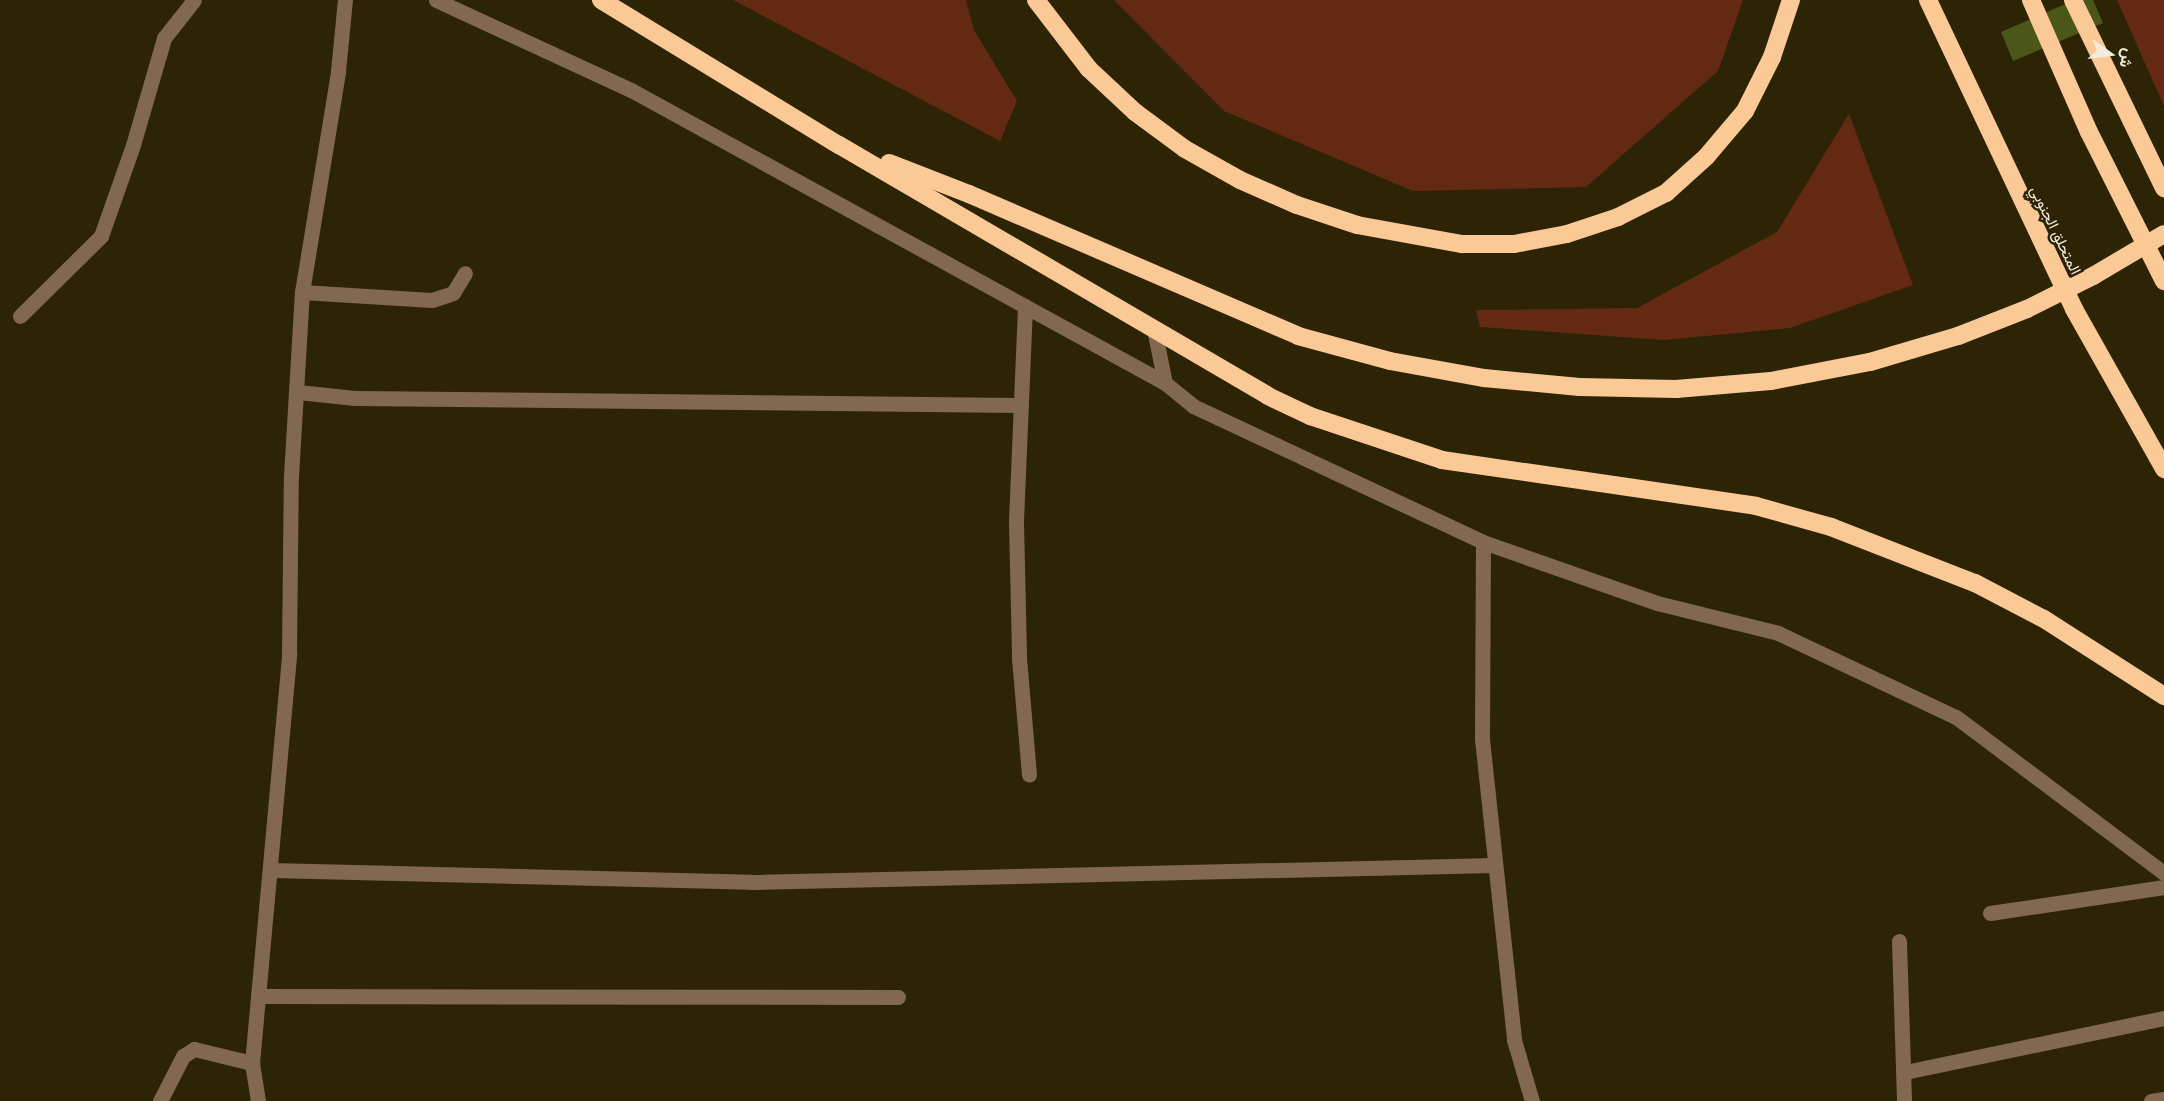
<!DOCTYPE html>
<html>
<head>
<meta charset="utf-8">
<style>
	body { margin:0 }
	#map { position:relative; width:2164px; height:1101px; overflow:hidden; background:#2d2406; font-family:"Noto Serif",Vazirmatn,serif }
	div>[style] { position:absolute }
	.green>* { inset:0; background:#632913 }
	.building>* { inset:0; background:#4b5719 }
	.street>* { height:15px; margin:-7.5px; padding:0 7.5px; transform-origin:7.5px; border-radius:7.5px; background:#81684f }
	.highway>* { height:18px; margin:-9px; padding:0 9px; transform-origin:9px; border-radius:9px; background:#fbc996 }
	span { translate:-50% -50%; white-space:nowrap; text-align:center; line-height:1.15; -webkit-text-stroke:5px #2d2406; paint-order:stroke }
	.street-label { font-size:15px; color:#f1ecdb }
	.north { position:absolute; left:2080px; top:24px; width:60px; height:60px; -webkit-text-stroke:4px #2d2406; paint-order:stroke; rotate:104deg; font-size:16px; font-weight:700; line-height:24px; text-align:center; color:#f1ecdb }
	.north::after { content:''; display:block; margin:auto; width:21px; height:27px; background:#f1ecdb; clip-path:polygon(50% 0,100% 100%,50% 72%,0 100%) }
</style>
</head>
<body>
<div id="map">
	<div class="green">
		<div style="clip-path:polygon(733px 0,966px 0,974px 30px,1017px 101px,1000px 141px)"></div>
		<div style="clip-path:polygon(1114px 0,1743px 0,1718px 71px,1586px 187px,1413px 191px,1224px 111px)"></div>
		<div style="clip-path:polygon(2117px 0,2164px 0,2164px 106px)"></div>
		<div style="clip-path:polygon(1849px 114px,1913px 285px,1790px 328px,1664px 340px,1480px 327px,1476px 310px,1637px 308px,1777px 232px)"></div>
	</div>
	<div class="building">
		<div style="clip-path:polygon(2075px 0,2093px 0,2103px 23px,2013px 61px,2001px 32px)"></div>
	</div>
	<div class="street">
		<div style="left:436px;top:0;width:215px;rotate:24.8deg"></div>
		<div style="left:631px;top:90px;width:609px;rotate:28.75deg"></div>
		<div style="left:302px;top:292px;width:130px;rotate:3.5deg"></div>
		<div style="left:432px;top:300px;width:22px;rotate:-18deg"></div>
		<div style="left:453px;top:293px;width:23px;rotate:-59deg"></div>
		<div style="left:1025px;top:306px;width:216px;rotate:92.4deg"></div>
		<div style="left:1016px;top:522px;width:136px;rotate:88.7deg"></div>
		<div style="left:1019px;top:658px;width:117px;rotate:85.1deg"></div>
		<div style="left:20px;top:316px;width:114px;rotate:-44.6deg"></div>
		<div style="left:101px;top:236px;width:96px;rotate:-70.6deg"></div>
		<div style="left:133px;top:145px;width:111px;rotate:-73.8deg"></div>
		<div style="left:164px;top:38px;width:48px;rotate:-51.7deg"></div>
		<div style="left:1154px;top:329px;width:55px;rotate:78.5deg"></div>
		<div style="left:1165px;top:383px;width:36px;rotate:39deg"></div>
		<div style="left:1193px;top:406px;width:320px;rotate:25.1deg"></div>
		<div style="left:1483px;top:542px;width:184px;rotate:19.3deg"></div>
		<div style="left:1657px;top:603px;width:125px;rotate:13.9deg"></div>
		<div style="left:1778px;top:633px;width:197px;rotate:25.3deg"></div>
		<div style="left:1956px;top:717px;width:260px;rotate:36.9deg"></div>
		<div style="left:298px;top:392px;width:57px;rotate:6deg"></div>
		<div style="left:355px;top:398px;width:666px;rotate:0.6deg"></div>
		<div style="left:1483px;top:542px;width:197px;rotate:90.3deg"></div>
		<div style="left:1482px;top:739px;width:303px;rotate:83.9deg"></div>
		<div style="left:1514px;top:1040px;width:64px;rotate:73.6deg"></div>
		<div style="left:271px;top:870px;width:480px;rotate:1.4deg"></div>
		<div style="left:751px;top:882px;width:744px;rotate:-1.31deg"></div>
		<div style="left:1990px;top:913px;width:176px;rotate:-8.5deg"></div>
		<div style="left:1899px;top:941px;width:160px;rotate:88.2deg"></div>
		<div style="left:258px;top:996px;width:640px;rotate:0.09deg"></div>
		<div style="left:252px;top:1063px;width:412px;rotate:-84.8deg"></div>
		<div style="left:289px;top:653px;width:177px;rotate:-89.4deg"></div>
		<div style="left:291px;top:476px;width:184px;rotate:-86.6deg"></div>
		<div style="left:302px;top:292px;width:224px;rotate:-80.7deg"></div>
		<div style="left:338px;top:71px;width:71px;rotate:-84.4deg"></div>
		<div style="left:1905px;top:1072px;width:265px;rotate:-11.8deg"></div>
		<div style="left:160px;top:1101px;width:51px;rotate:-62.9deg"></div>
		<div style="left:183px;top:1056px;width:13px;rotate:-32deg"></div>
		<div style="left:194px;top:1049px;width:60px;rotate:13.6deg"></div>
		<div style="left:252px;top:1063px;width:38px;rotate:81deg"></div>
		<div style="left:2151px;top:1101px;width:13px;rotate:-9deg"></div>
	</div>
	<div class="highway">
		<div style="left:601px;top:0;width:279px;rotate:31.4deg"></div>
		<div style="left:839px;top:145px;width:497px;rotate:30.3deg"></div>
		<div style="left:1268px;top:396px;width:47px;rotate:25.5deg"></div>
		<div style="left:1310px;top:416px;width:139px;rotate:18.4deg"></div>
		<div style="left:1442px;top:460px;width:317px;rotate:8.3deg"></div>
		<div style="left:1756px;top:506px;width:78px;rotate:15.6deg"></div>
		<div style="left:1831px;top:527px;width:155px;rotate:21.3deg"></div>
		<div style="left:1975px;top:583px;width:78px;rotate:27.6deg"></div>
		<div style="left:2044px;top:619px;width:143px;rotate:32.7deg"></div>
		<div style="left:1036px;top:0;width:87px;rotate:52.5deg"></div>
		<div style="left:1089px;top:69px;width:63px;rotate:43.1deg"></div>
		<div style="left:1135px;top:112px;width:62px;rotate:36.5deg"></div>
		<div style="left:1185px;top:149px;width:63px;rotate:29.4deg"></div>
		<div style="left:1240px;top:180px;width:62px;rotate:23.7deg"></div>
		<div style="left:1297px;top:205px;width:63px;rotate:18.4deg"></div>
		<div style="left:1357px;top:225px;width:107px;rotate:10.3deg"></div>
		<div style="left:1462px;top:244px;width:52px"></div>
		<div style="left:1514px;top:244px;width:54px;rotate:-10.7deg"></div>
		<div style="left:1567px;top:234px;width:54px;rotate:-18.4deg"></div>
		<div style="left:1618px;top:217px;width:54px;rotate:-26.6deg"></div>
		<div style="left:1666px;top:193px;width:54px;rotate:-42deg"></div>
		<div style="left:1706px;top:157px;width:60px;rotate:-49.7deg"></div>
		<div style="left:1745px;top:111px;width:60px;rotate:-63.4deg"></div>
		<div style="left:1772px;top:57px;width:60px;rotate:-71.6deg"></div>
		<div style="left:1928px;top:0;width:342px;rotate:64.7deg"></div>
		<div style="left:2074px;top:309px;width:184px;rotate:60.6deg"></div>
		<div style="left:2031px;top:0;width:144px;rotate:66.3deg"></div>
		<div style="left:2089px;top:132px;width:167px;rotate:63.3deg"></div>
		<div style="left:2073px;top:0;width:209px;rotate:64.2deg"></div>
		<div style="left:889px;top:163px;width:86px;rotate:21.2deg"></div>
		<div style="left:969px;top:194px;width:358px;rotate:23.3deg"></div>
		<div style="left:1298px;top:336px;width:95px;rotate:15.2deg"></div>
		<div style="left:1390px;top:361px;width:96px;rotate:10.3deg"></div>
		<div style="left:1484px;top:378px;width:96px;rotate:5.4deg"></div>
		<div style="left:1580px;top:387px;width:96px;rotate:1.2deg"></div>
		<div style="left:1676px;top:389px;width:95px;rotate:-4.8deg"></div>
		<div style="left:1771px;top:381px;width:101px;rotate:-10.9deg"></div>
		<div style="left:1870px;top:362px;width:92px;rotate:-16.5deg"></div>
		<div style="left:1958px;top:336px;width:74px;rotate:-21.4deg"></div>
		<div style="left:2027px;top:309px;width:74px;rotate:-26.6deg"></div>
		<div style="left:2093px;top:276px;width:82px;rotate:-30.6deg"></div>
	</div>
	<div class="street-label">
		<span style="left:2056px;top:230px;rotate:64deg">المتحلق الجنوبي</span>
	</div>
	<div class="north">ش</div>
</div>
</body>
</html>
